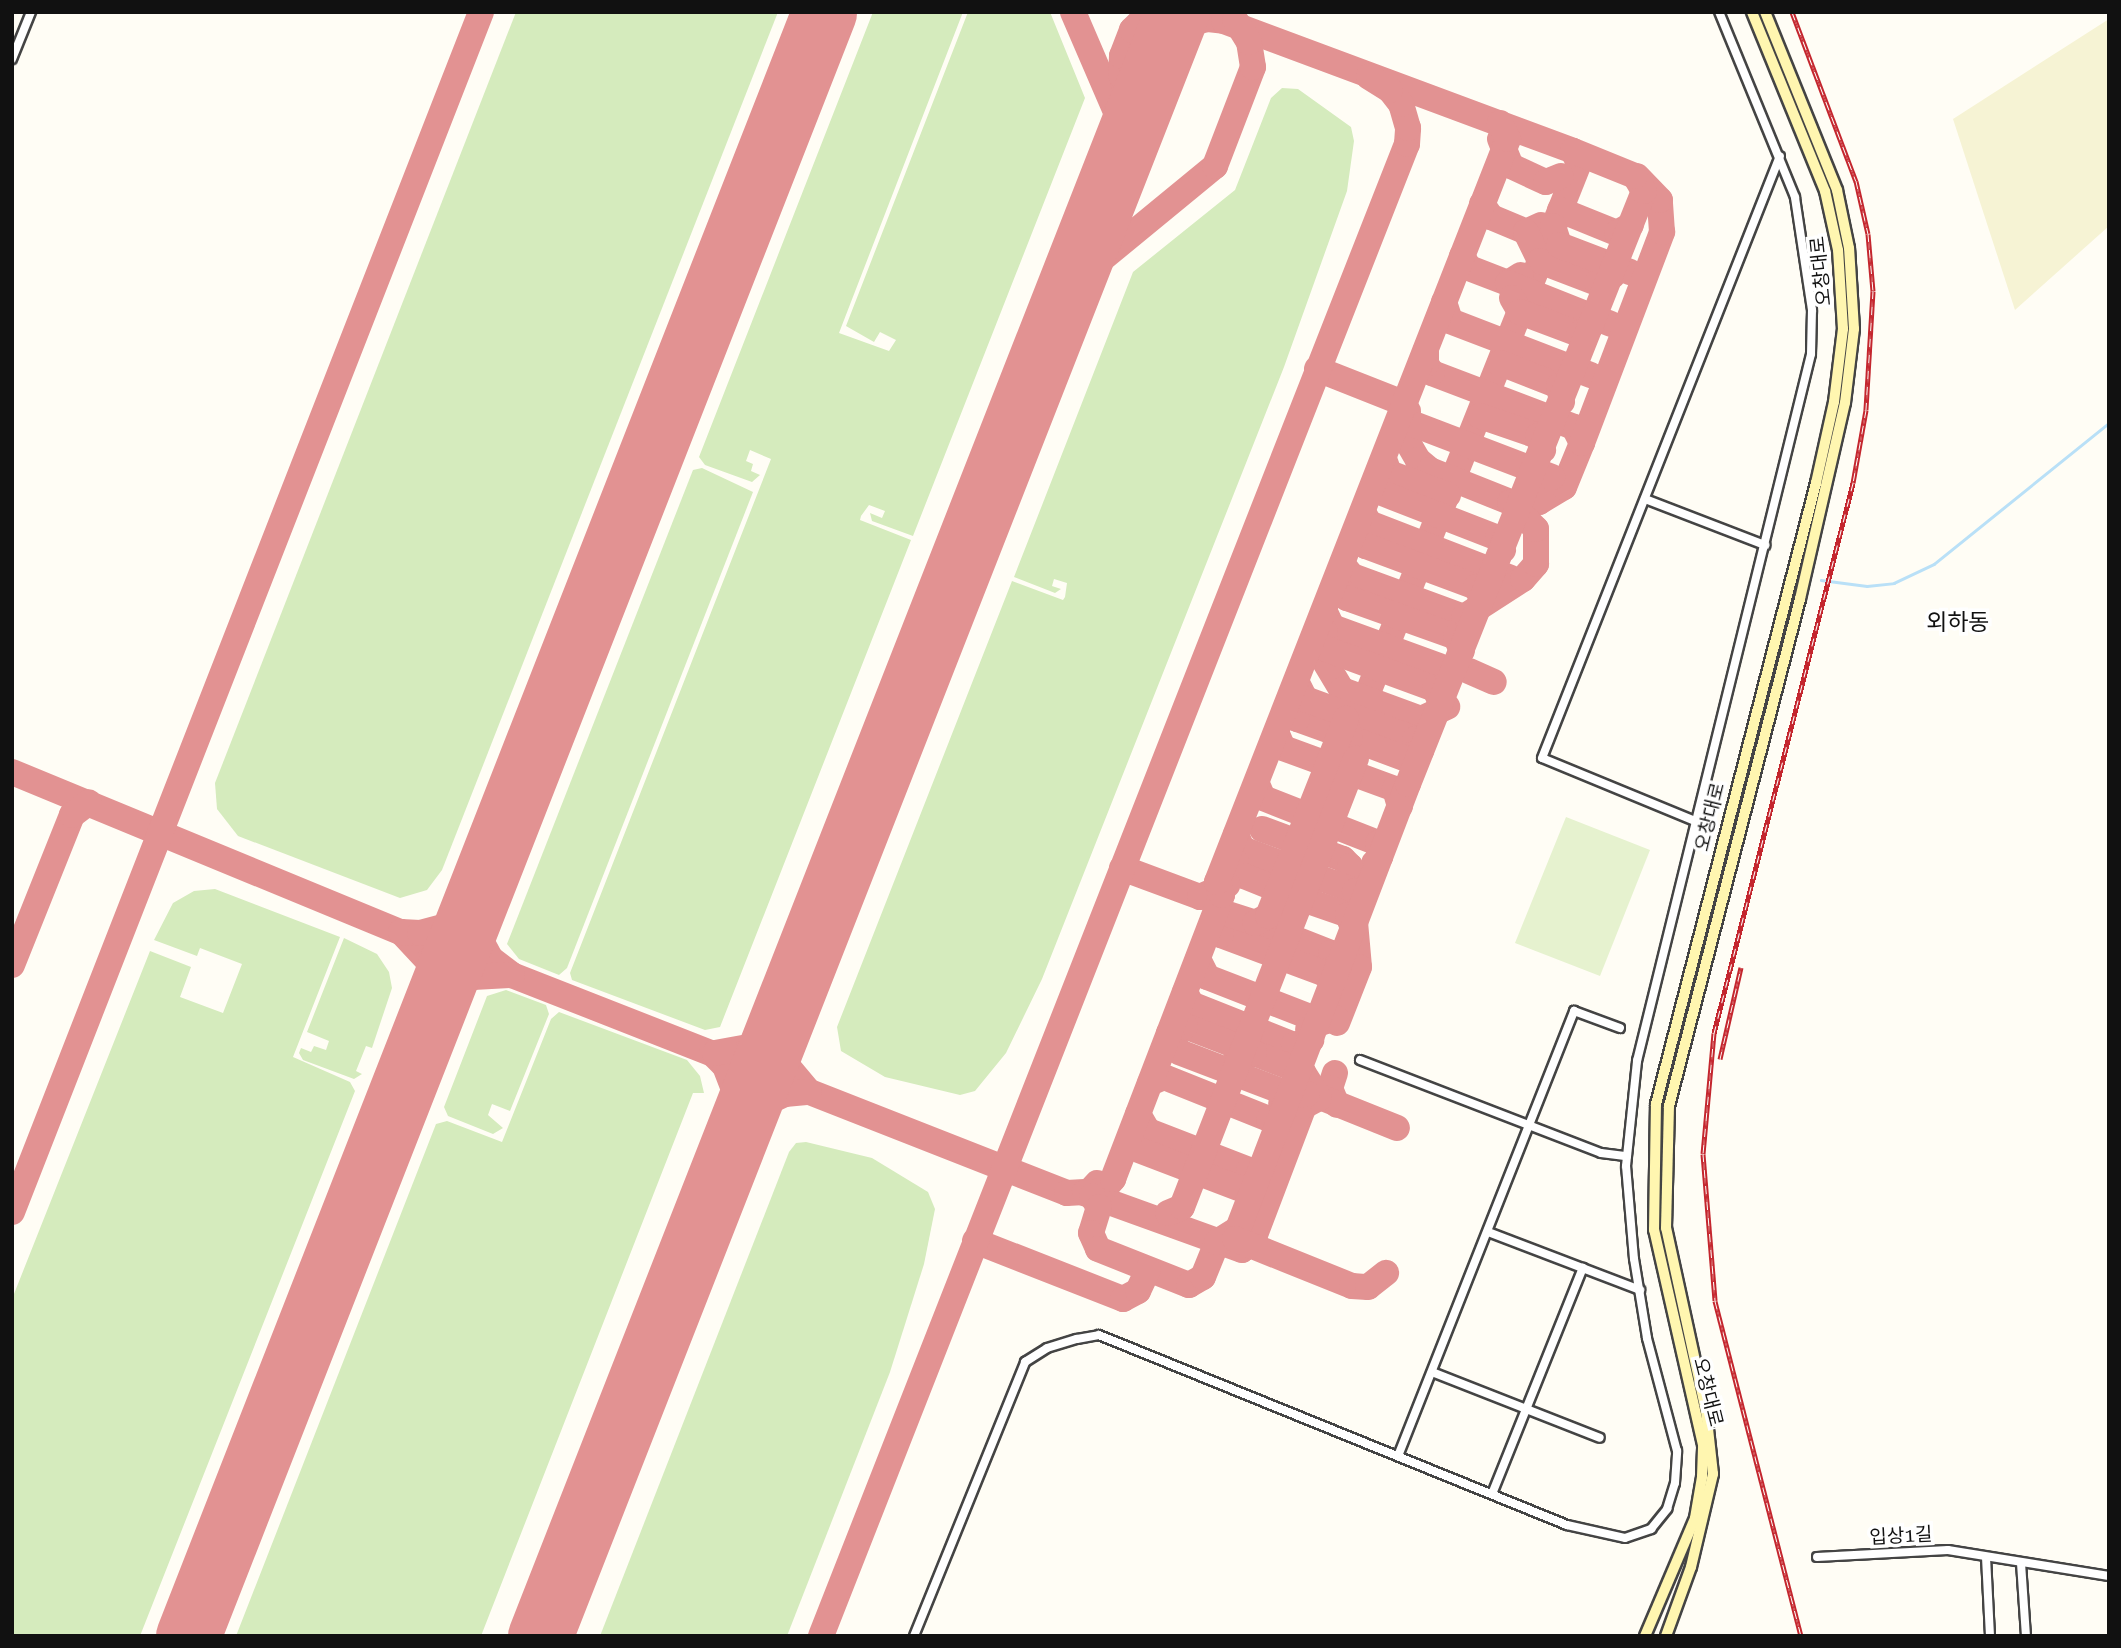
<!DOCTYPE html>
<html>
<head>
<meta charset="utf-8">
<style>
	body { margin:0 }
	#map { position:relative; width:2121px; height:1648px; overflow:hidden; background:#fffdf5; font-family:"Roboto Serif","Noto Sans KR",serif }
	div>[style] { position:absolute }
	.farmland>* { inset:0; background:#f6f3d4 }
	.green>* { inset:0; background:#d5ebbd }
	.pitch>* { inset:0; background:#e6f2cf }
	.stream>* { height:2.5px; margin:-1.25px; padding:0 1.25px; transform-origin:1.25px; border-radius:1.25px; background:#b9e0f7 }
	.taxiway>* { height:26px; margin:-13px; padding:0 13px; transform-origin:13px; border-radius:13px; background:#e29292 }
	.runway>* { height:65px; margin:-32.5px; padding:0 32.5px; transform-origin:32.5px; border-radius:32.5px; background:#e29292 }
	.roads { filter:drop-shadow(2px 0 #444) drop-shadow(-2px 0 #444) drop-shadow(0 2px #444) drop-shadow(0 -2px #444) }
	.street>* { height:8px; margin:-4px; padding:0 4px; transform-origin:4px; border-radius:4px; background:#fff }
	.secondary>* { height:10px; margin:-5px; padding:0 5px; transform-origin:5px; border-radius:5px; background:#fff6b0 }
	.rail>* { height:5px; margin-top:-2.5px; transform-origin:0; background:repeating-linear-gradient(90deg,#fff 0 8px,#c4262e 0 16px); box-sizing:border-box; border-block:2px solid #c4262e }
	span { translate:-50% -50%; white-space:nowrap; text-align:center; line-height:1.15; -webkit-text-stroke:7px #fff; paint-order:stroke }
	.street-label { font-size:19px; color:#111 }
	.quarter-label { font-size:23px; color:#111 }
	.frame { position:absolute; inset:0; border:14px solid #111; pointer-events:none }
</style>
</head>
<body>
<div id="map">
	<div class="farmland">
		<div style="clip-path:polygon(2109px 19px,2109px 226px,2015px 310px,1953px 119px)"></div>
	</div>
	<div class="green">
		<div style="clip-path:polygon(516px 12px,778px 12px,442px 870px,427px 890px,400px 898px,238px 836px,217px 809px,215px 783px)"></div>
		<div style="clip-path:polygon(873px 12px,963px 12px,839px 333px,889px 351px,896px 340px,880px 332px,874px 342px,846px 326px,968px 12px,1050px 12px,1085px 98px,913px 536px,872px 521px,870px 513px,882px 518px,885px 511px,869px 505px,861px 516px,860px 520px,911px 540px,720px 1027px,705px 1030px,572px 980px,570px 973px,771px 459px,750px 450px,746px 461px,753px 464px,751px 471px,760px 475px,752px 482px,705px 465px,699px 457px)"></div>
		<div style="clip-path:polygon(1282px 88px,1298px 89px,1351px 127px,1354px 141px,1347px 191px,1284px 367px,1042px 979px,1006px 1053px,975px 1091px,960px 1095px,885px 1077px,841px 1051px,837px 1027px,1012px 581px,1063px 600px,1065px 597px,1067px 583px,1054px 579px,1052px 586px,1061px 589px,1055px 593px,1014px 577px,1133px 272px,1235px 190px,1271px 98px)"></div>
		<div style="clip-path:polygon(702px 468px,753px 492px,567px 968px,559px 975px,519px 959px,507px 944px,693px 470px)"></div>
		<div style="clip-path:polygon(215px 889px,340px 937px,293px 1057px,350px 1082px,355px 1091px,140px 1636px,12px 1636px,12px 1299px,150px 951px,191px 967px,180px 997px,223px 1013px,242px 964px,200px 948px,197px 956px,154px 940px,173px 903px,194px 891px)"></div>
		<div style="clip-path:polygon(344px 938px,377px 954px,389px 972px,392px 988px,372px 1048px,366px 1046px,356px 1071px,362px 1074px,354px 1079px,303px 1060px,299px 1053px,301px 1048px,311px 1052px,314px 1046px,326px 1050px,329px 1041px,307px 1032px)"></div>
		<div style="clip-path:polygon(506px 990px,546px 1005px,549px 1014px,510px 1111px,492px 1104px,488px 1115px,503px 1128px,493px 1134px,448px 1116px,444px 1107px,487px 996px)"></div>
		<div style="clip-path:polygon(559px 1012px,687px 1060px,700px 1076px,704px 1093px,693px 1093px,481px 1636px,236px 1636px,436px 1124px,447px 1121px,502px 1142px,551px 1019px)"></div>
		<div style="clip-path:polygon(806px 1142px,872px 1158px,928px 1192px,935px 1209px,924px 1264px,890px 1372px,787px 1636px,600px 1636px,789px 1152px,796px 1143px)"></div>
	</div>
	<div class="pitch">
		<div style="clip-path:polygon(1566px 817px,1650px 850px,1600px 976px,1515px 943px)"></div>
	</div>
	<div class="stream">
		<div style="left:1821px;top:580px;width:46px;rotate:7.4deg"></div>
		<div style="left:1867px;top:586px;width:27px;rotate:-6deg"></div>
		<div style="left:1894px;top:583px;width:44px;rotate:-25.4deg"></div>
		<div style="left:1934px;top:564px;width:225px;rotate:-38.9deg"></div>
	</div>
	<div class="taxiway">
		<div style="left:1073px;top:12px;width:109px;rotate:66.7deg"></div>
		<div style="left:1116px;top:112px;width:44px;rotate:84.8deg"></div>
		<div style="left:1163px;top:47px;width:31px;rotate:-45deg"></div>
		<div style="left:1185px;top:25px;width:24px;rotate:-15deg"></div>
		<div style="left:1208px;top:19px;width:16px;rotate:7deg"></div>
		<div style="left:1224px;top:21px;width:372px;rotate:20.4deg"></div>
		<div style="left:1573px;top:151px;width:13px;rotate:63deg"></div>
		<div style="left:1579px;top:163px;width:619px;rotate:111.72deg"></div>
		<div style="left:1350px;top:738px;width:56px;rotate:-160.3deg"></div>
		<div style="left:1297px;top:719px;width:17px;rotate:-123deg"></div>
		<div style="left:1132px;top:110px;width:37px;rotate:-107deg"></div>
		<div style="left:1121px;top:75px;width:19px;rotate:-87deg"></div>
		<div style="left:1122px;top:56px;width:28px;rotate:-69deg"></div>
		<div style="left:1132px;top:30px;width:25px;rotate:-45deg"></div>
		<div style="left:1500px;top:139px;width:29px;rotate:68deg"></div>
		<div style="left:1511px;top:166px;width:38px;rotate:25deg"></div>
		<div style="left:1546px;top:182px;width:16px;rotate:-22deg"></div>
		<div style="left:1482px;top:204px;width:16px;rotate:55deg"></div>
		<div style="left:1491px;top:217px;width:54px;rotate:22.8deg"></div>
		<div style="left:1560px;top:210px;width:61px;rotate:22deg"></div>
		<div style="left:1617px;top:233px;width:16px;rotate:-30deg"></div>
		<div style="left:1541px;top:225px;width:17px;rotate:155deg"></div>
		<div style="left:1526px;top:232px;width:32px;rotate:64deg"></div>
		<div style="left:1540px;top:261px;width:61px;rotate:21.1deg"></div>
		<div style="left:1597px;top:283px;width:17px;rotate:-25deg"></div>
		<div style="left:1553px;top:226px;width:20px;rotate:72deg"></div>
		<div style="left:1559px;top:245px;width:76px;rotate:20.8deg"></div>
		<div style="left:1462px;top:256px;width:14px;rotate:60deg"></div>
		<div style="left:1469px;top:268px;width:42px;rotate:21deg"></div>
		<div style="left:1508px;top:283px;width:15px;rotate:-32deg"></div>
		<div style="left:1508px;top:283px;width:111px;rotate:21.7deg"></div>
		<div style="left:1069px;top:286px;width:189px;rotate:-39.4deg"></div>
		<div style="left:1215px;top:166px;width:106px;rotate:-69deg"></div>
		<div style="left:1253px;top:67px;width:25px;rotate:-99deg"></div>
		<div style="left:1249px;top:42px;width:26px;rotate:-122deg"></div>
		<div style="left:1512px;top:298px;width:16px;rotate:60deg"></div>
		<div style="left:1520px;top:312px;width:63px;rotate:20.4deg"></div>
		<div style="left:1579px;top:334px;width:16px;rotate:-35deg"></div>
		<div style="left:1444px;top:302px;width:20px;rotate:72deg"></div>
		<div style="left:1450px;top:321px;width:151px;rotate:21deg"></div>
		<div style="left:1500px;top:363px;width:63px;rotate:21.3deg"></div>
		<div style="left:1559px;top:386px;width:16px;rotate:79deg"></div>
		<div style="left:1317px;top:369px;width:82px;rotate:21.5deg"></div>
		<div style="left:1408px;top:411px;width:30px;rotate:92deg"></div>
		<div style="left:1407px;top:441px;width:22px;rotate:60deg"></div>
		<div style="left:1418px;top:460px;width:16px;rotate:40deg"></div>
		<div style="left:1430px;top:470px;width:86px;rotate:21.8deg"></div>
		<div style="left:1510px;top:502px;width:29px"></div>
		<div style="left:1539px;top:502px;width:29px;rotate:-31deg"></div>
		<div style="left:1564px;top:487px;width:48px;rotate:-67.8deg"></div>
		<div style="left:1582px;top:443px;width:18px;rotate:-117deg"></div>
		<div style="left:1574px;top:427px;width:152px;rotate:-159.2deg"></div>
		<div style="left:1432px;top:373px;width:11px;rotate:-124deg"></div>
		<div style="left:1426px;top:364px;width:14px;rotate:-90deg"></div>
		<div style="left:1480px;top:416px;width:61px;rotate:19deg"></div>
		<div style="left:1538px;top:436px;width:15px;rotate:70deg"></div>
		<div style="left:1416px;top:425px;width:146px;rotate:20.9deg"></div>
		<div style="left:1582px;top:443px;width:226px;rotate:-69.2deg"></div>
		<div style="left:1662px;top:232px;width:32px;rotate:-94deg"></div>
		<div style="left:1660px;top:200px;width:33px;rotate:-134deg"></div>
		<div style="left:1384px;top:459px;width:15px;rotate:70deg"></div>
		<div style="left:1389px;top:473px;width:63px;rotate:20.4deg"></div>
		<div style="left:1382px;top:493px;width:124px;rotate:21.2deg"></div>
		<div style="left:1498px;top:538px;width:13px;rotate:67deg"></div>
		<div style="left:1363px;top:512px;width:13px;rotate:61deg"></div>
		<div style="left:1369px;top:523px;width:152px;rotate:21.2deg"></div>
		<div style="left:1355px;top:533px;width:17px;rotate:50deg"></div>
		<div style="left:1366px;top:546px;width:117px;rotate:20.4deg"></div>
		<div style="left:1476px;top:587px;width:15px;rotate:62deg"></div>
		<div style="left:1343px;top:565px;width:14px;rotate:51deg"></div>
		<div style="left:1352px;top:576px;width:119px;rotate:20.1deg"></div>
		<div style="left:1464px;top:617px;width:70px;rotate:-32.8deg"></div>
		<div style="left:1523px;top:579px;width:20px;rotate:-49deg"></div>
		<div style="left:1536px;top:564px;width:35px;rotate:-90deg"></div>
		<div style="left:1536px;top:529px;width:37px;rotate:-134deg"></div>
		<div style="left:1336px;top:584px;width:18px;rotate:52deg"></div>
		<div style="left:1347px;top:598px;width:116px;rotate:19.7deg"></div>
		<div style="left:1456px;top:637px;width:15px;rotate:67deg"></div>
		<div style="left:1325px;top:612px;width:17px;rotate:65deg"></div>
		<div style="left:1332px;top:627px;width:114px;rotate:20deg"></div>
		<div style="left:1325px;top:632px;width:25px;rotate:97deg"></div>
		<div style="left:1322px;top:657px;width:39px;rotate:59deg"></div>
		<div style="left:1342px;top:690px;width:84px;rotate:20.2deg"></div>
		<div style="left:1421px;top:719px;width:29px;rotate:-25deg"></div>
		<div style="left:1317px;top:633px;width:18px;rotate:61deg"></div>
		<div style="left:1326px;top:649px;width:116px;rotate:20.2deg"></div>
		<div style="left:1435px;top:689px;width:15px;rotate:67deg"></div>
		<div style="left:1469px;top:671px;width:27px;rotate:24deg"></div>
		<div style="left:1297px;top:683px;width:18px;rotate:63deg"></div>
		<div style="left:1305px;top:699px;width:117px;rotate:20deg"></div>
		<div style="left:1415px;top:739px;width:13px;rotate:63deg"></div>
		<div style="left:1421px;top:751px;width:18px;rotate:158deg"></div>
		<div style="left:1404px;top:758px;width:58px;rotate:-159.7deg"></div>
		<div style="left:1350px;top:738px;width:16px;rotate:-105deg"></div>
		<div style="left:1277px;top:734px;width:15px;rotate:67deg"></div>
		<div style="left:1283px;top:748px;width:119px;rotate:20.1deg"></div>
		<div style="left:1395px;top:789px;width:18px;rotate:74deg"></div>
		<div style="left:12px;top:772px;width:421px;rotate:22.4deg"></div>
		<div style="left:401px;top:932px;width:40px;rotate:47deg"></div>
		<div style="left:428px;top:961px;width:27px;rotate:73deg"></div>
		<div style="left:436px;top:987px;width:17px;rotate:93deg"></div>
		<div style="left:1257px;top:784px;width:15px;rotate:67deg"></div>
		<div style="left:1263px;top:798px;width:123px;rotate:21.4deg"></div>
		<div style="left:1378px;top:843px;width:14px;rotate:82deg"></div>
		<div style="left:1380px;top:857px;width:8px;rotate:135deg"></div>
		<div style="left:1262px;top:829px;width:86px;rotate:20.3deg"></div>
		<div style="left:1343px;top:859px;width:10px;rotate:45deg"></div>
		<div style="left:1350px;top:866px;width:101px;rotate:84.9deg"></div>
		<div style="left:1359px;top:967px;width:60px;rotate:111.4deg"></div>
		<div style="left:1236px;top:834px;width:16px;rotate:68deg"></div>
		<div style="left:1242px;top:849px;width:121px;rotate:20.4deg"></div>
		<div style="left:1355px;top:891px;width:11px;rotate:63deg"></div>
		<div style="left:1236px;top:862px;width:16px;rotate:60deg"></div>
		<div style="left:1244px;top:876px;width:37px;rotate:22deg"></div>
		<div style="left:1278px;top:890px;width:16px;rotate:15deg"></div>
		<div style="left:1293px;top:894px;width:13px;rotate:-27deg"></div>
		<div style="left:1305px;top:888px;width:15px;rotate:67deg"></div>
		<div style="left:1311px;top:902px;width:39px;rotate:19deg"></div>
		<div style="left:1348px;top:915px;width:14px;rotate:69deg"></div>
		<div style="left:1122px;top:868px;width:83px;rotate:20.4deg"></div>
		<div style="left:1200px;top:897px;width:30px;rotate:-24deg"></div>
		<div style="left:481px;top:888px;width:28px;rotate:100deg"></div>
		<div style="left:476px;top:916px;width:19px;rotate:84deg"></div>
		<div style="left:478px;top:935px;width:27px;rotate:62deg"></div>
		<div style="left:491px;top:959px;width:26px;rotate:37deg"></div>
		<div style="left:512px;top:975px;width:596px;rotate:21.44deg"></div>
		<div style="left:1067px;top:1193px;width:22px;rotate:-3deg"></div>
		<div style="left:1089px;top:1192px;width:12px;rotate:-48deg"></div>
		<div style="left:1255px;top:923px;width:82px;rotate:21.5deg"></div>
		<div style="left:1331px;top:953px;width:16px;rotate:60deg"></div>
		<div style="left:1339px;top:967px;width:17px;rotate:159deg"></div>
		<div style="left:1323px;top:973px;width:109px;rotate:-159.6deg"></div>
		<div style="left:1221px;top:935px;width:17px;rotate:-118deg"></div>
		<div style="left:1213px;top:920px;width:14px;rotate:-30deg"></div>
		<div style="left:1225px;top:913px;width:32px;rotate:18deg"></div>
		<div style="left:1255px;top:923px;width:15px;rotate:-28deg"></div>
		<div style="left:1268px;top:916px;width:212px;rotate:-68.4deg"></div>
		<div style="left:401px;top:932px;width:19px;rotate:3deg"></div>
		<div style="left:420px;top:933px;width:30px;rotate:-15deg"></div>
		<div style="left:449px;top:925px;width:20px;rotate:-37deg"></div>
		<div style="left:465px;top:913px;width:26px;rotate:-58deg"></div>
		<div style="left:1198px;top:959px;width:20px;rotate:63deg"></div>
		<div style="left:1207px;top:977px;width:124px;rotate:21.2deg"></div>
		<div style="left:1323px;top:1022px;width:14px;rotate:-17deg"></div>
		<div style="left:12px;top:965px;width:162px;rotate:-68.2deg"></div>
		<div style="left:72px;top:815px;width:21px;rotate:-37deg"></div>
		<div style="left:1185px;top:992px;width:13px;rotate:63deg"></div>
		<div style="left:1191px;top:1004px;width:111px;rotate:21.7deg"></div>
		<div style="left:1294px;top:1045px;width:18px;rotate:-16deg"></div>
		<div style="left:1311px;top:1040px;width:11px;rotate:-105deg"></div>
		<div style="left:435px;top:1004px;width:28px;rotate:-42deg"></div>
		<div style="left:456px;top:985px;width:19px;rotate:-25deg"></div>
		<div style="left:473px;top:977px;width:39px;rotate:-3deg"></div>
		<div style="left:781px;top:1020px;width:42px;rotate:85.9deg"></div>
		<div style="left:784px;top:1062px;width:34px;rotate:50deg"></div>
		<div style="left:712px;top:1053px;width:18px;rotate:45deg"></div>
		<div style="left:725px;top:1066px;width:26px;rotate:69deg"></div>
		<div style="left:734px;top:1090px;width:48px;rotate:88.8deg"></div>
		<div style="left:715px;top:1053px;width:35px;rotate:-10deg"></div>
		<div style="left:749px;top:1047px;width:42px;rotate:-40.2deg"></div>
		<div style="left:1335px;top:1073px;width:16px;rotate:108deg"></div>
		<div style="left:1330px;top:1088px;width:18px;rotate:68deg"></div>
		<div style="left:1150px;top:1083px;width:15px;rotate:-23deg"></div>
		<div style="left:1164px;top:1077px;width:113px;rotate:21.8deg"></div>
		<div style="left:1269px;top:1119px;width:17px;rotate:-25deg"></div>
		<div style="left:1284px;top:1112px;width:9px;rotate:-108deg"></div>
		<div style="left:1305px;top:1091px;width:99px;rotate:21.9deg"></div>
		<div style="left:1138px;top:1114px;width:20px;rotate:60deg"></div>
		<div style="left:1148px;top:1131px;width:108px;rotate:21.1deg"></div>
		<div style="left:1249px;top:1170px;width:16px;rotate:63deg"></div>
		<div style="left:1256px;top:1184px;width:11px;rotate:158deg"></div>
		<div style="left:735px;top:1138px;width:25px;rotate:-56deg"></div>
		<div style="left:749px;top:1117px;width:26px;rotate:-37deg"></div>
		<div style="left:770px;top:1101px;width:17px;rotate:-25deg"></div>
		<div style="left:785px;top:1094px;width:24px;rotate:-5deg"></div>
		<div style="left:1139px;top:1150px;width:106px;rotate:21deg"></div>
		<div style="left:1084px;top:1193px;width:168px;rotate:19.8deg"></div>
		<div style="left:1242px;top:1250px;width:20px;rotate:-49deg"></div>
		<div style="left:1255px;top:1235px;width:138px;rotate:-69.2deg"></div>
		<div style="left:1304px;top:1106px;width:17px;rotate:-28deg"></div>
		<div style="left:1319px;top:1098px;width:31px;rotate:-122deg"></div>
		<div style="left:1303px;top:1072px;width:53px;rotate:-158.8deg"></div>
		<div style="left:1254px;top:1053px;width:16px;rotate:158deg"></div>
		<div style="left:1239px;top:1059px;width:15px;rotate:-110deg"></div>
		<div style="left:1234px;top:1045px;width:53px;rotate:-158.8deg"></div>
		<div style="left:1185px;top:1026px;width:17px;rotate:156deg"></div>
		<div style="left:1169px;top:1033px;width:21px;rotate:62deg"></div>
		<div style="left:1179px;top:1052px;width:120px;rotate:21deg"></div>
		<div style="left:1291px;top:1095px;width:16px;rotate:-4deg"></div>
		<div style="left:1085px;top:1193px;width:18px;rotate:-6deg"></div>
		<div style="left:1103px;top:1191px;width:16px;rotate:-50deg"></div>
		<div style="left:1113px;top:1179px;width:304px;rotate:-69deg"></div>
		<div style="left:1222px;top:895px;width:14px;rotate:-111deg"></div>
		<div style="left:1217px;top:882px;width:798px;rotate:-68.61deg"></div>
		<div style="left:1508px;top:139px;width:18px;rotate:-117deg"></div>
		<div style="left:1092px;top:1196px;width:13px;rotate:58deg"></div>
		<div style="left:1099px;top:1207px;width:27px;rotate:107deg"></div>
		<div style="left:1091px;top:1233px;width:17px;rotate:66deg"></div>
		<div style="left:1098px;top:1249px;width:98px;rotate:21.6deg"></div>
		<div style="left:1189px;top:1285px;width:16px;rotate:-30deg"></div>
		<div style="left:1203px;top:1277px;width:38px;rotate:-68deg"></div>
		<div style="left:1217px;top:1242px;width:25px;rotate:-32deg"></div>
		<div style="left:1238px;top:1229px;width:476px;rotate:-69.1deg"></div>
		<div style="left:1408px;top:784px;width:638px;rotate:-68.3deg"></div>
		<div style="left:1644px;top:191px;width:17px;rotate:-121deg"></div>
		<div style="left:1635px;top:176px;width:67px;rotate:-158deg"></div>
		<div style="left:12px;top:1212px;width:1288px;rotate:-68.65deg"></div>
		<div style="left:1168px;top:1213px;width:15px;rotate:-23deg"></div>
		<div style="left:1182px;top:1207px;width:481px;rotate:-68.8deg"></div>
		<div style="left:1235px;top:1239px;width:126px;rotate:21.9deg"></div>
		<div style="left:1352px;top:1286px;width:16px;rotate:4deg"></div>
		<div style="left:1368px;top:1287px;width:23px;rotate:-38deg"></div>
		<div style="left:975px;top:1241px;width:159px;rotate:21.4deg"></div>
		<div style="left:1123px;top:1299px;width:17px;rotate:-28deg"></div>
		<div style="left:1138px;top:1291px;width:23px;rotate:-65deg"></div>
		<div style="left:821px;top:1636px;width:1603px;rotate:-68.56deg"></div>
		<div style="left:1407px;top:144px;width:16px;rotate:-86deg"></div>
		<div style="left:1408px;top:128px;width:25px;rotate:-106deg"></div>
		<div style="left:1401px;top:104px;width:18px;rotate:-128deg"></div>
		<div style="left:1390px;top:90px;width:25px;rotate:-148deg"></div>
	</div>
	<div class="runway">
		<div style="left:188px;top:1636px;width:1744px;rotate:-68.61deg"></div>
		<div style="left:540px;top:1636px;width:1744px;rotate:-68.58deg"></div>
	</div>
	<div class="roads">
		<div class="street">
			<div style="left:12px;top:59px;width:51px;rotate:-68deg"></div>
			<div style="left:1645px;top:499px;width:129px;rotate:21deg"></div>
			<div style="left:1695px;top:821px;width:165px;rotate:-157.6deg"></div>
			<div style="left:1542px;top:758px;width:647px;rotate:-68.43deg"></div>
			<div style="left:1360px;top:1060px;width:258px;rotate:21.1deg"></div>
			<div style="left:1601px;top:1153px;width:26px;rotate:7deg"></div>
			<div style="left:1488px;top:1232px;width:163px;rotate:20.9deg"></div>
			<div style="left:1432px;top:1372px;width:180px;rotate:21.4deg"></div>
			<div style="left:1398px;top:1456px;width:479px;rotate:-68.4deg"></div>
			<div style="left:1574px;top:1011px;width:49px;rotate:20.3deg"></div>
			<div style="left:1492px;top:1494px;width:244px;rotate:-68.1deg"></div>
			<div style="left:1817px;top:1557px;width:131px;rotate:-3.1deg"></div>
			<div style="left:1948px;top:1550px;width:163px;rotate:9.2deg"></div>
			<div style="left:1986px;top:1557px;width:79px;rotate:87.1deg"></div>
			<div style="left:2021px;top:1563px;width:73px;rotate:86.1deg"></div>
			<div style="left:914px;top:1636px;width:296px;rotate:-67.9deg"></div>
			<div style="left:1025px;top:1362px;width:26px;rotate:-32deg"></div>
			<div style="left:1047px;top:1348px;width:31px;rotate:-17deg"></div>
			<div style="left:1077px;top:1339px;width:22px;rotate:-10deg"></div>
			<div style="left:1099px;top:1335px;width:505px;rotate:22.1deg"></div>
			<div style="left:1567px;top:1525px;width:59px;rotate:12.6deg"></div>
			<div style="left:1625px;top:1538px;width:28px;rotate:-19deg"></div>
			<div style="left:1651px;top:1529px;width:26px;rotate:-51deg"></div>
			<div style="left:1667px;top:1509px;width:27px;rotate:-73deg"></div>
			<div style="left:1675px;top:1483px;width:32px;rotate:-86deg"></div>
			<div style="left:1677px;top:1451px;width:117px;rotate:-104.9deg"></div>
			<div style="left:1647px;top:1338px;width:80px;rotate:-99.3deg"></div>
			<div style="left:1634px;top:1259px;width:93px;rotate:-94.9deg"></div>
			<div style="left:1626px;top:1166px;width:106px;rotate:-84deg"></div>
			<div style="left:1637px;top:1061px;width:728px;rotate:-76.17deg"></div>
			<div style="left:1811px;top:354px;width:44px;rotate:-88.7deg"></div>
			<div style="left:1812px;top:310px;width:114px;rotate:-98.6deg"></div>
			<div style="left:1795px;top:197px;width:200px;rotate:-112.3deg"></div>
		</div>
		<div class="secondary">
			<div style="left:1645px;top:1636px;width:128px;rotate:-67deg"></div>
			<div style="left:1695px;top:1518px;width:42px;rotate:-80.3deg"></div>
			<div style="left:1702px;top:1477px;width:32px;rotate:-88deg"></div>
			<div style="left:1703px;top:1445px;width:221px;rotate:-102.8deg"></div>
			<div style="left:1654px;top:1230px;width:126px;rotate:-89.1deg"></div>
			<div style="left:1656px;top:1104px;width:641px;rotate:-75.55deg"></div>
			<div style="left:1816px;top:483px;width:83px;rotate:-77.5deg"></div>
			<div style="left:1834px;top:402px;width:74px;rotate:-83deg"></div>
			<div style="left:1843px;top:329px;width:79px;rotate:-93.6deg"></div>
			<div style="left:1838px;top:250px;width:60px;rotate:-102.4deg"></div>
			<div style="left:1825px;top:191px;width:193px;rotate:-112.2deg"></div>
			<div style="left:1666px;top:1636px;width:73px;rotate:-70.1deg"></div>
			<div style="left:1691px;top:1567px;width:96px;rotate:-76.7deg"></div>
			<div style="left:1713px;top:1474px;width:63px;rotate:-96.3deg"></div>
			<div style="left:1706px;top:1411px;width:187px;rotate:-102.3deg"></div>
			<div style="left:1666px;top:1228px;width:122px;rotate:-88.6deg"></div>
			<div style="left:1669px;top:1106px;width:524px;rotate:-75.51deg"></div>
			<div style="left:1800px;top:599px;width:201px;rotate:-77.1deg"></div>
			<div style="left:1845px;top:403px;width:75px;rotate:-83.1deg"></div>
			<div style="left:1854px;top:329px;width:81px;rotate:-93.5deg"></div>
			<div style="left:1849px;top:248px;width:59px;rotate:-101.7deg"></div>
			<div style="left:1837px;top:190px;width:192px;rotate:-112deg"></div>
		</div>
	</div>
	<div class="rail">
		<div style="left:1792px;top:12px;width:181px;rotate:69.3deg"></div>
		<div style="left:1856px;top:181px;width:54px;rotate:77.2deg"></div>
		<div style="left:1868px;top:234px;width:57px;rotate:85deg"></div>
		<div style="left:1873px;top:291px;width:119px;rotate:93.4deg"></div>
		<div style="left:1866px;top:410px;width:74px;rotate:100.1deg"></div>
		<div style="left:1853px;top:483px;width:567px;rotate:104.18deg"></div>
		<div style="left:1714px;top:1033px;width:121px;rotate:95.2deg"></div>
		<div style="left:1703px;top:1154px;width:147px;rotate:85.3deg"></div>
		<div style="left:1715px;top:1301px;width:346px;rotate:75.6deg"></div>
		<div style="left:1720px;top:1059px;width:94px;rotate:-77.1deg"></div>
	</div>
	<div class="street-label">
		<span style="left:1821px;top:271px;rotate:-96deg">오창대로</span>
		<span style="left:1710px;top:817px;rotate:-76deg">오창대로</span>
		<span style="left:1708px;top:1392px;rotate:76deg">오창대로</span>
		<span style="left:1901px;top:1536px;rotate:-3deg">입상1길</span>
	</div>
	<div class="quarter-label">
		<span style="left:1958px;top:623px">외하동</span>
	</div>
	<div class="frame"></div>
</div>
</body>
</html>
